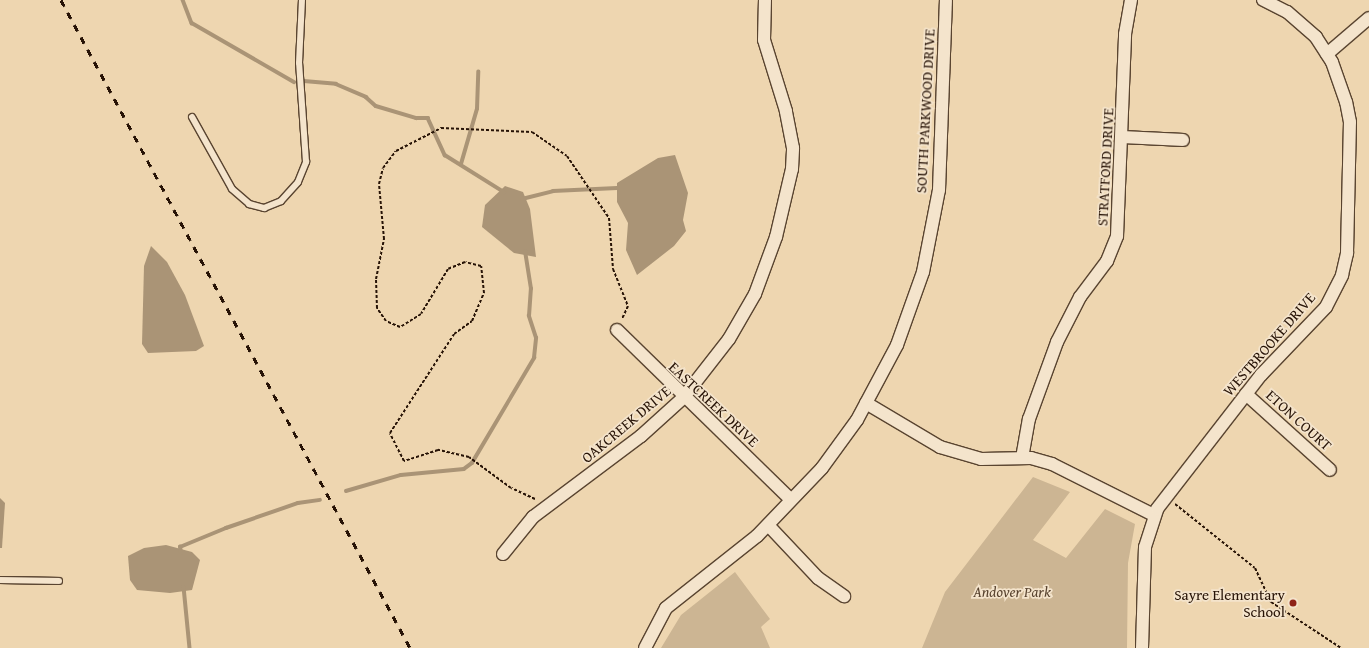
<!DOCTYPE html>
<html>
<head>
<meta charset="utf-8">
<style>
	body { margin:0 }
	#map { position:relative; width:1369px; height:648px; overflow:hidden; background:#eed6b0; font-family:"Gentium Book Plus",serif }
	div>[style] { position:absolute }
	.green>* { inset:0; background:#ccb593 }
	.water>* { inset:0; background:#aa9476 }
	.stream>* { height:3.5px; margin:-1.75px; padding:0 1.75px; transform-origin:1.75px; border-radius:1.75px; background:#aa9476 }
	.path>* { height:2px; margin-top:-1px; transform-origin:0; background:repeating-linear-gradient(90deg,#271306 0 3px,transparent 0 5px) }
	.roads { filter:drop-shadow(1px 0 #594430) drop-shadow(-1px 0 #594430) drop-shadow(0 1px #594430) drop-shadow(0 -1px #594430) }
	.lane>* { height:6px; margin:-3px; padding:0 3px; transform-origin:3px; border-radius:3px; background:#f4e4cc }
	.street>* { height:12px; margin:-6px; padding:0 6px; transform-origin:6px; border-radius:6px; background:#f4e4cc }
	.rail>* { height:3px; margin-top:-1.5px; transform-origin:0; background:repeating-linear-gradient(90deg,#271306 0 7px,transparent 0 14px) }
	.dots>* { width:11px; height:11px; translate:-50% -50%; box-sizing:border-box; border:2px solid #f4e4cc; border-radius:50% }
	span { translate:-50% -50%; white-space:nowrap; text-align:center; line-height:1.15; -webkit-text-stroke:3.5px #f4e4cc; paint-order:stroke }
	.street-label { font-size:15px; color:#271306 }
	.park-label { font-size:15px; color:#594430; font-style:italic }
	.poi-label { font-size:15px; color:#271306 }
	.right { translate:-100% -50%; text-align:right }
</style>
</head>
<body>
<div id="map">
	<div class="green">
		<div style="clip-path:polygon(1033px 477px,1070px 492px,1033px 540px,1066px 558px,1105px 509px,1135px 524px,1128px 563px,1127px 648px,922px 648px,945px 592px)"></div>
		<div style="clip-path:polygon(735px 572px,770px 619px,761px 627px,770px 648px,661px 648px,681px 615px)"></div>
	</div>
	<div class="water">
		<div style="clip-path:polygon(675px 155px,688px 193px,683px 220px,686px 231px,674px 246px,637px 275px,626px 250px,628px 223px,617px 202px,617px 183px,658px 158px)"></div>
		<div style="clip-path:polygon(505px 186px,523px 192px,530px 209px,536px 257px,514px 253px,482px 227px,485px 205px)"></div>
		<div style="clip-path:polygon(151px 246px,167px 262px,185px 295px,204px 346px,196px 351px,148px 353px,142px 344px,144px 266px)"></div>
		<div style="clip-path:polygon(0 498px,5px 503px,2px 548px,0 548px)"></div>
		<div style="clip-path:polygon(166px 545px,192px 552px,200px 560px,192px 590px,170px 593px,137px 590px,130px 580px,128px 556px,144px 548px)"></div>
	</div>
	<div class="stream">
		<div style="left:183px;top:0;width:25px;rotate:69deg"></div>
		<div style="left:192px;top:23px;width:118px;rotate:30deg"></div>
		<div style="left:304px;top:81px;width:32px;rotate:5deg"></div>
		<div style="left:336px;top:84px;width:33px;rotate:23deg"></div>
		<div style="left:366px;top:97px;width:13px;rotate:42deg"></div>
		<div style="left:376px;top:106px;width:42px;rotate:16.7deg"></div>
		<div style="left:416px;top:118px;width:12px"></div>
		<div style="left:428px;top:118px;width:41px;rotate:65.3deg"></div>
		<div style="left:445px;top:155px;width:70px;rotate:32.1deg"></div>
		<div style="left:461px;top:164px;width:57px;rotate:-73.8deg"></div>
		<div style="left:477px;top:109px;width:37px;rotate:-88deg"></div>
		<div style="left:522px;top:199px;width:32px;rotate:-14deg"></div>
		<div style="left:553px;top:191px;width:64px;rotate:-2.7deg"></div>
		<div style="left:346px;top:491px;width:57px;rotate:-16.2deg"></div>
		<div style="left:401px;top:475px;width:63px;rotate:-5.4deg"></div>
		<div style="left:464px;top:469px;width:10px;rotate:-37deg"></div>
		<div style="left:472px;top:463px;width:122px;rotate:-59.4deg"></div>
		<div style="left:534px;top:358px;width:20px;rotate:-84deg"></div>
		<div style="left:536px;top:338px;width:23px;rotate:-108deg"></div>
		<div style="left:529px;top:316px;width:27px;rotate:-86deg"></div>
		<div style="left:531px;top:289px;width:38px;rotate:-99deg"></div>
		<div style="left:181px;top:553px;width:6px;rotate:-99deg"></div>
		<div style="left:180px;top:547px;width:50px;rotate:-22.4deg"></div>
		<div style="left:226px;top:528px;width:76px;rotate:-19.1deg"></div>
		<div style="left:298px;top:503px;width:22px;rotate:-8deg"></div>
		<div style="left:184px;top:587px;width:61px;rotate:84.4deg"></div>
	</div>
	<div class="path">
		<div style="left:535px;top:499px;width:26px;rotate:-155deg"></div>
		<div style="left:511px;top:488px;width:52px;rotate:-143.6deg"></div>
		<div style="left:469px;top:457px;width:32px;rotate:-167deg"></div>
		<div style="left:438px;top:450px;width:36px;rotate:162deg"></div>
		<div style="left:404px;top:461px;width:31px;rotate:-117deg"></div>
		<div style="left:390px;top:433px;width:118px;rotate:-57.1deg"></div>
		<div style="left:454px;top:334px;width:22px;rotate:-36deg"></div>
		<div style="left:472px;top:321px;width:30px;rotate:-67deg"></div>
		<div style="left:484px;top:293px;width:27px;rotate:-96deg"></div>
		<div style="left:481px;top:266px;width:16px;rotate:-166deg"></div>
		<div style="left:465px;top:262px;width:18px;rotate:158deg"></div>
		<div style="left:448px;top:269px;width:52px;rotate:121deg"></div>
		<div style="left:421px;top:314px;width:25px;rotate:148deg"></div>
		<div style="left:400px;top:327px;width:15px;rotate:-157deg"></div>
		<div style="left:386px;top:321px;width:16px;rotate:-125deg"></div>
		<div style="left:377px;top:308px;width:29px;rotate:-92deg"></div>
		<div style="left:376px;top:279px;width:41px;rotate:-78.7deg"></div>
		<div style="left:384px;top:239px;width:55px;rotate:-95.2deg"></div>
		<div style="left:379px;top:184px;width:16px;rotate:-76deg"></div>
		<div style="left:383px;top:168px;width:21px;rotate:-53deg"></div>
		<div style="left:396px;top:151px;width:51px;rotate:-27.1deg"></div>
		<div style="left:441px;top:128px;width:91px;rotate:2.5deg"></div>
		<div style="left:532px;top:132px;width:42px;rotate:34.4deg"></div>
		<div style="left:567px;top:156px;width:75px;rotate:55.9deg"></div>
		<div style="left:609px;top:218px;width:51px;rotate:85.5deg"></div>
		<div style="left:613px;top:269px;width:40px;rotate:68deg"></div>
		<div style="left:628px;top:306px;width:14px;rotate:115deg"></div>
		<div style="left:1175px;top:504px;width:102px;rotate:38.7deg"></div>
		<div style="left:1255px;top:568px;width:38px;rotate:65deg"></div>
		<div style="left:1271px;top:602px;width:84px;rotate:33.3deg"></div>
	</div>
	<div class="roads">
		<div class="lane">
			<div style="left:192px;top:117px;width:82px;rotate:60.9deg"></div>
			<div style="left:232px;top:189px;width:23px;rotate:41deg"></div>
			<div style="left:249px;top:204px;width:16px;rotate:15deg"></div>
			<div style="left:264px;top:208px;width:18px;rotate:-22deg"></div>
			<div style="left:281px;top:201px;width:25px;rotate:-48deg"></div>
			<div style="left:298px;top:182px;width:22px;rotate:-68deg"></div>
			<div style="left:306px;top:162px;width:99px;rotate:-94deg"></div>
			<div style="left:299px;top:63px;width:63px;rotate:-87.3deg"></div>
			<div style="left:0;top:580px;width:59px;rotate:1deg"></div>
		</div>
		<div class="street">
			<div style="left:1327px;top:54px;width:55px;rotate:-40.6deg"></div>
			<div style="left:1123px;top:137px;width:60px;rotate:2.9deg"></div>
			<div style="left:617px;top:330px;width:243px;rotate:44.3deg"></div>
			<div style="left:1246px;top:394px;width:113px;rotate:42.1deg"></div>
			<div style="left:866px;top:403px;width:86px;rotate:30.7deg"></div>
			<div style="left:940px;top:447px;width:43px;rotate:16.3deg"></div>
			<div style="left:981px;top:459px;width:50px;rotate:-1.1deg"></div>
			<div style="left:1031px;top:458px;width:22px;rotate:16deg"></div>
			<div style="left:1052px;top:464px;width:114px;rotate:26.6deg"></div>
			<div style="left:1022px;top:458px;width:40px;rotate:-80deg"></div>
			<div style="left:1029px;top:419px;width:82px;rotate:-70deg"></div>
			<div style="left:1057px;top:342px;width:51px;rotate:-62.9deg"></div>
			<div style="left:1080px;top:297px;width:45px;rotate:-53.1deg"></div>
			<div style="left:1107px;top:261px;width:27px;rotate:-68deg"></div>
			<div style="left:1117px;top:236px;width:202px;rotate:-87.7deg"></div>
			<div style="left:1125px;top:34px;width:35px;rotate:-80deg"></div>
			<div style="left:768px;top:525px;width:73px;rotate:46.7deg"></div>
			<div style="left:818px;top:578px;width:32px;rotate:35deg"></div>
			<div style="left:503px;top:554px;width:48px;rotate:-51deg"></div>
			<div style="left:533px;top:517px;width:135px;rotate:-36.9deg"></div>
			<div style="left:641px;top:436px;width:57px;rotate:-42.1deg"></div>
			<div style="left:683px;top:398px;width:75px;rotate:-52.1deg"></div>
			<div style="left:729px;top:339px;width:52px;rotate:-60deg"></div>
			<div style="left:755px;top:294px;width:61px;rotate:-69.8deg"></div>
			<div style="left:776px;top:237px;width:70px;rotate:-76.8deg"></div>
			<div style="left:792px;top:169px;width:21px;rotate:-87deg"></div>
			<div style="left:793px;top:148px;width:38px;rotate:-101deg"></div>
			<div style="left:786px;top:111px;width:74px;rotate:-107.2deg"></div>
			<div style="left:764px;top:40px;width:40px;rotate:-88.6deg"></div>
			<div style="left:645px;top:648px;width:45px;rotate:-62.3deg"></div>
			<div style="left:666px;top:608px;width:116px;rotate:-38.4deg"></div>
			<div style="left:757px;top:536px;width:94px;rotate:-46.3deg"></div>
			<div style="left:822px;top:468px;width:59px;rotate:-53.9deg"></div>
			<div style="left:857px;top:420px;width:85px;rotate:-61.9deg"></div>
			<div style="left:897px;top:345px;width:77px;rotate:-70.4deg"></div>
			<div style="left:923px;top:272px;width:84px;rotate:-79deg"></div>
			<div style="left:939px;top:190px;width:190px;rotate:-87.9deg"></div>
			<div style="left:1142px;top:648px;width:101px;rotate:-88.3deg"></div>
			<div style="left:1145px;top:547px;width:40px;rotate:-72deg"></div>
			<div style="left:1157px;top:509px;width:170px;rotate:-52.2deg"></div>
			<div style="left:1261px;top:375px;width:94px;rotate:-46.3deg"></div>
			<div style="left:1326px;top:307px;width:36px;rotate:-63deg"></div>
			<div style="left:1342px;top:275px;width:23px;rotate:-77deg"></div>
			<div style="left:1347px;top:253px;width:131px;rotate:-88.7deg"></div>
			<div style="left:1350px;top:122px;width:20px;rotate:-101deg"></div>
			<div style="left:1346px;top:102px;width:42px;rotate:-109.3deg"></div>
			<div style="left:1332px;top:62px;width:30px;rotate:-123deg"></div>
			<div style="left:1316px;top:37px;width:38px;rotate:-139deg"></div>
			<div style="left:1287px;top:12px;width:27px;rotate:-153deg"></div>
		</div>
	</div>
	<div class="rail">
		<div style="left:61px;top:0;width:736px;rotate:61.69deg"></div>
	</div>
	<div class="dots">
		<div style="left:1293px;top:603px;background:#8f2418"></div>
	</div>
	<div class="street-label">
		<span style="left:925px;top:111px;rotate:-87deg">SOUTH PARKWOOD DRIVE</span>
		<span style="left:1105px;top:167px;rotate:-87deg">STRATFORD DRIVE</span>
		<span style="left:1269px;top:344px;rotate:-49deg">WESTBROOKE DRIVE</span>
		<span style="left:714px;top:404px;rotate:43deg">EASTCREEK DRIVE</span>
		<span style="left:1299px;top:420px;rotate:42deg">ETON COURT</span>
		<span style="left:626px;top:424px;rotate:-40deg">OAKCREEK DRIVE</span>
	</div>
	<div class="park-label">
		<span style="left:1012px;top:592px">Andover Park</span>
	</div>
	<div class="poi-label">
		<span class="right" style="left:1285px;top:603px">Sayre Elementary<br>School</span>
	</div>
</div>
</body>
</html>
